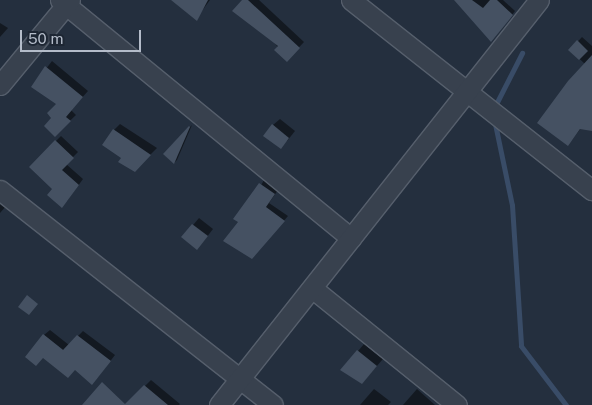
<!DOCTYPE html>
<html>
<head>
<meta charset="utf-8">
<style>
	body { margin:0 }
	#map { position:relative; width:592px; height:405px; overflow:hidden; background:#242f3e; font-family:"Public Sans",sans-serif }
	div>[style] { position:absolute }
	.shadow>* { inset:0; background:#0007 }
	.stream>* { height:5px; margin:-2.5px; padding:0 2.5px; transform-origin:2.5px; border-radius:2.5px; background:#394c67 }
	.building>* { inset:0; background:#455162 }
	.roads { filter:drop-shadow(1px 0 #565f6c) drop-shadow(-1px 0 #565f6c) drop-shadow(0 1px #565f6c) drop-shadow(0 -1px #565f6c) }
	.minor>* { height:19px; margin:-9.5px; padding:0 9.5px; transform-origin:9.5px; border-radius:9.5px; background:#38414e }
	span { translate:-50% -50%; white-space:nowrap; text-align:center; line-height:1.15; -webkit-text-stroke:4.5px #1d2633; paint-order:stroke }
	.scale { position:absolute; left:20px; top:30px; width:121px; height:22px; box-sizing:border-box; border:2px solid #b4bcc9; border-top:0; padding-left:6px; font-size:15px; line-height:18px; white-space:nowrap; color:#b4bcc9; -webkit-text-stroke:4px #1d2633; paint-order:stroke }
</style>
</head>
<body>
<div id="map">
	<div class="shadow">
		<div style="clip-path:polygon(173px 0,210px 0,196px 19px)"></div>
		<div style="clip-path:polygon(244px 0,259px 0,304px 42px,287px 60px)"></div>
		<div style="clip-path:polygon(466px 0,503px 0,515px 11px,494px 38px)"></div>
		<div style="clip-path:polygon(0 23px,8px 28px,0 37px)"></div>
		<div style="clip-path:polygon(582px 37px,592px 46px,592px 126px,581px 128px,572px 140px,585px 64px,570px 50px)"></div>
		<div style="clip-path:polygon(52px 61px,88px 91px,71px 110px,76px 115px,55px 135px,53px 118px,58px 104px,33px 86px)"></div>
		<div style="clip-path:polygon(280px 119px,295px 131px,287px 141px,273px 125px)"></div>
		<div style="clip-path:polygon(120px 124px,157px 148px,134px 171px,123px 158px,114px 130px)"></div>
		<div style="clip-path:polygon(192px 125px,177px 160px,174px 163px,164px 154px)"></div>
		<div style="clip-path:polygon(61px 136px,78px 152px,66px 164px,83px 179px,67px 201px,30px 167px)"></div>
		<div style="clip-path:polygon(264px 180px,278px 190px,269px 203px,288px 216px,255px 254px,240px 222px)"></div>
		<div style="clip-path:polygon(0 199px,7px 205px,0 213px)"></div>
		<div style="clip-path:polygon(199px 218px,213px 229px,203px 242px,183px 237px)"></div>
		<div style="clip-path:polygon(50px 330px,69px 345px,83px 331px,115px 355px,98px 377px,44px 335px)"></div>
		<div style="clip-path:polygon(364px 344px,383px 359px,362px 383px,342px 370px)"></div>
		<div style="clip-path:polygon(151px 380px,180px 404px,179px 405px,144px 405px,134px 397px)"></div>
		<div style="clip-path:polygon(374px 389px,391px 402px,388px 405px,360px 405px)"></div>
		<div style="clip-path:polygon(417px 389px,435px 405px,403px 405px)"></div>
	</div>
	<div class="stream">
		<div style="left:494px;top:108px;width:62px;rotate:-63deg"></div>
		<div style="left:494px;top:119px;width:88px;rotate:78.2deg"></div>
		<div style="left:512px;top:205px;width:141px;rotate:86.3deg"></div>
		<div style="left:521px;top:346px;width:74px;rotate:52.7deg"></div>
	</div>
	<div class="building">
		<div style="clip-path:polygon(171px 0,208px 0,197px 21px)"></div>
		<div style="clip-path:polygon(242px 0,248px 0,300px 48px,287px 62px,274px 50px,278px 46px,232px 11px)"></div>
		<div style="clip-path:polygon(454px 0,472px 0,483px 8px,490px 0,497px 0,513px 15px,491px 42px)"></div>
		<div style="clip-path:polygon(577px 40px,588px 51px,579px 60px,568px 50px)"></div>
		<div style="clip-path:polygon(592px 55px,592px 131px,580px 129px,568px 146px,537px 123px,568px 81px)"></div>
		<div style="clip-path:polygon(45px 66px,83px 97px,66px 117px,71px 121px,55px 137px,44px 126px,51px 118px,47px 113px,56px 104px,31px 87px)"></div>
		<div style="clip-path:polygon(272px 124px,289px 138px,281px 149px,263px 136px)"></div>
		<div style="clip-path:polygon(189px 126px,190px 127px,174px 164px,163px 154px)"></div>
		<div style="clip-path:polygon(113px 129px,151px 155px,135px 172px,118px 162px,121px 158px,102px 145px)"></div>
		<div style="clip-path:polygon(55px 140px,74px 158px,62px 170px,79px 185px,62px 208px,47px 195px,52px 189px,29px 167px)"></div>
		<div style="clip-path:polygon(259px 183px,275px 194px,266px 207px,285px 221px,252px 259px,223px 241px,238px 222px,233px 219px)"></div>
		<div style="clip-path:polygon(192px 224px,208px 236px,197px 250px,181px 237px)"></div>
		<div style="clip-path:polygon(27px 295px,38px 304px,29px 315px,18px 307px)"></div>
		<div style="clip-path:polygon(43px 334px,63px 350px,77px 335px,111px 361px,92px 385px,75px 370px,68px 378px,43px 358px,36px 366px,25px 357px)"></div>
		<div style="clip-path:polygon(357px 350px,377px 366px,362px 384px,340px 370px)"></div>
		<div style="clip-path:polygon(102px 382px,125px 404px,144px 385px,168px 405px,82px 405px)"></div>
	</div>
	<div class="roads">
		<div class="minor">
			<div style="left:60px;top:0;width:376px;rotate:39.3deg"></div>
			<div style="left:351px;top:0;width:307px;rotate:38.3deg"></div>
			<div style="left:0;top:85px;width:110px;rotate:-50.5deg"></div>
			<div style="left:0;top:190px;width:347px;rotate:38.2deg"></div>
			<div style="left:312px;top:288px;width:186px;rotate:38.9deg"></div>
			<div style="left:219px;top:405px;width:516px;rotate:-51.69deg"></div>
		</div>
	</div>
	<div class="scale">50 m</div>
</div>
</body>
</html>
